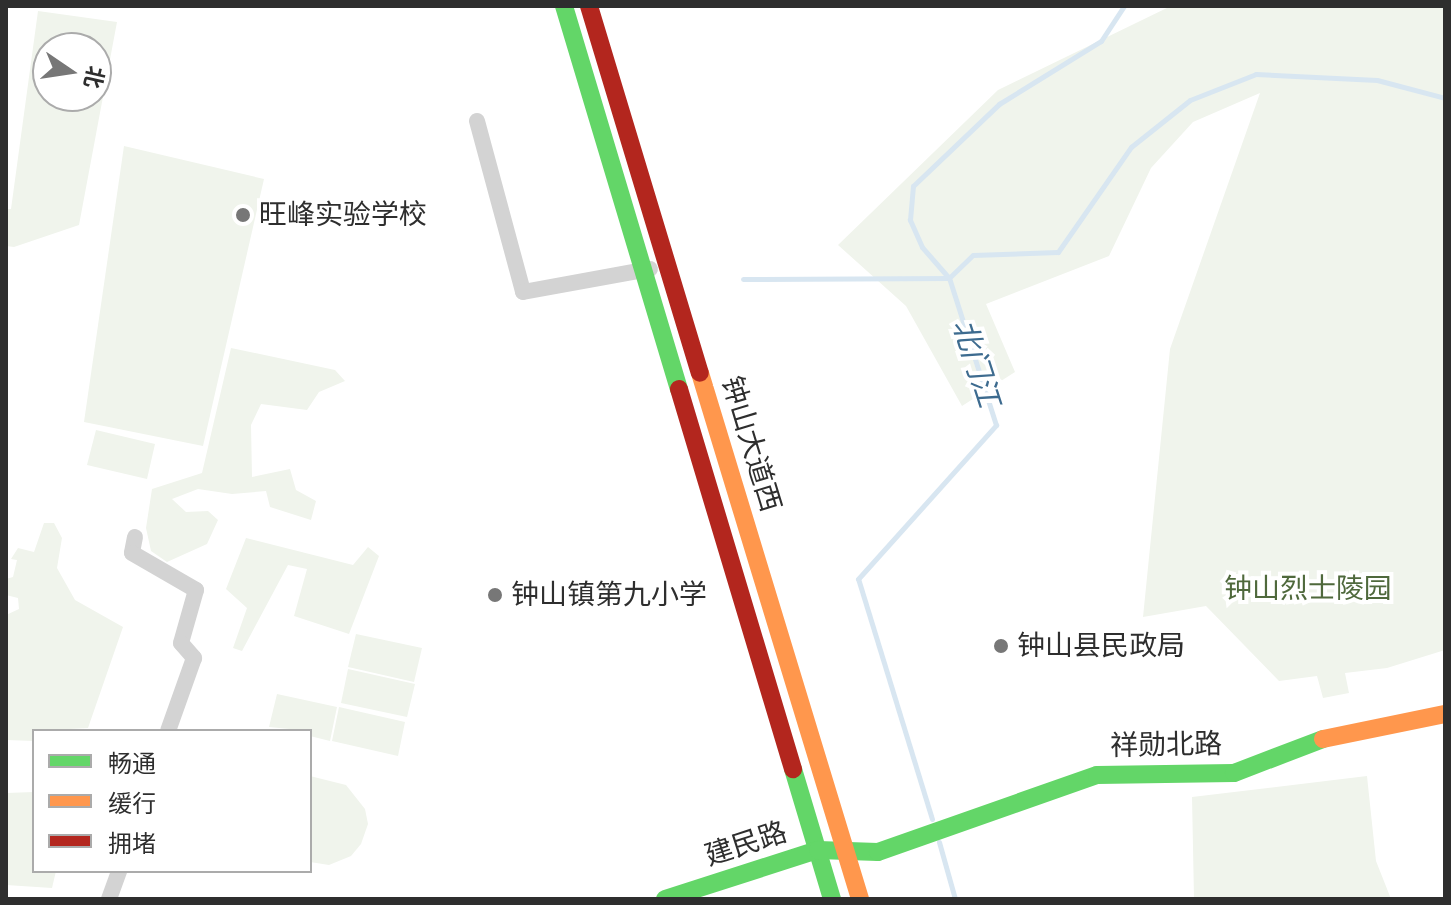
<!DOCTYPE html>
<html>
<head>
<meta charset="utf-8">
<style>
	body { margin:0 }
	#map { position:relative; width:1451px; height:905px; overflow:hidden; background:#fff; font-family:"Work Sans","Noto Sans SC",sans-serif }
	div>[style] { position:absolute }
	.green>* { inset:0; background:#f0f4ec }
	.stream>* { height:5px; margin:-2.5px; padding:0 2.5px; transform-origin:2.5px; border-radius:2.5px; background:#d8e6f1 }
	.street>* { height:16px; margin:-8px; padding:0 8px; transform-origin:8px; border-radius:8px; background:#d3d3d3 }
	.fast>* { height:18px; margin:-9px; padding:0 9px; transform-origin:9px; border-radius:9px; background:#63d668 }
	.slow>* { height:18px; margin:-9px; padding:0 9px; transform-origin:9px; border-radius:9px; background:#ff974d }
	.jam>* { height:18px; margin:-9px; padding:0 9px; transform-origin:9px; border-radius:9px; background:#b3261e }
	.dots>* { width:22px; height:22px; translate:-50% -50%; box-sizing:border-box; border:4px solid #fff; border-radius:50% }
	span { translate:-50% -50%; white-space:nowrap; text-align:center; line-height:1.15; -webkit-text-stroke:8px #fff; paint-order:stroke }
	.poi-label { font-size:28px; color:#2e2e2e }
	.left { translate:0 -50%; text-align:left }
	.street-label { font-size:28px; color:#2e2e2e }
	.park-label { font-size:28px; color:#4f693c }
	.water-label { font-size:30px; color:#3d6b8f; font-style:italic }
	.frame { position:absolute; inset:0; border:8px solid #2e2e2e; pointer-events:none }
	.legend { position:absolute; left:32px; top:729px; width:280px; height:144px; box-sizing:border-box; background:#fff; border:2px solid #ababab; margin:0; padding:10px 14px; list-style:none; font-size:24px; color:#2e2e2e }
	.legend li { display:flex; align-items:center; gap:16px; height:40px }
	.legend b { width:40px; border:2px solid #ababab }
	.north { position:absolute; left:32px; top:32px; width:80px; height:80px; box-sizing:border-box; background:#fff; border:2px solid #ababab; border-radius:50%; rotate:103deg; font-size:22px; font-weight:700; line-height:32px; text-align:center; color:#2e2e2e }
	.north::after { content:''; display:block; margin:auto; width:28px; height:36px; background:#777; clip-path:polygon(50% 0,100% 100%,50% 72%,0 100%) }
</style>
</head>
<body>
<div id="map">
	<div class="green">
		<div style="clip-path:polygon(1171px 6px,1445px 6px,1445px 650px,1387px 668px,1345px 673px,1349px 693px,1323px 698px,1317px 676px,1279px 681px,1206px 606px,1143px 617px,1170px 349px,1260px 93px,1193px 122px,1151px 168px,1109px 256px,986px 304px,1015px 372px,962px 406px,906px 306px,838px 245px,998px 90px)"></div>
		<div style="clip-path:polygon(evenodd,38px 11px,117px 22px,79px 225px,14px 247px,6px 246px,6px 209px,11px 209px,38px 11px,48px 48px,96px 48px,96px 96px,48px 96px,48px 48px)"></div>
		<div style="clip-path:polygon(124px 146px,264px 179px,203px 446px,84px 422px)"></div>
		<div style="clip-path:polygon(231px 348px,335px 370px,345px 381px,319px 392px,307px 410px,261px 404px,251px 425px,252px 477px,290px 469px,296px 490px,316px 501px,311px 520px,270px 507px,266px 491px,232px 494px,198px 489px,172px 499px,186px 512px,208px 511px,218px 520px,207px 544px,167px 562px,151px 551px,146px 528px,152px 489px,202px 473px)"></div>
		<div style="clip-path:polygon(96px 430px,155px 444px,147px 479px,87px 465px)"></div>
		<div style="clip-path:polygon(44px 523px,54px 523px,62px 538px,57px 568px,75px 600px,123px 627px,88px 728px,34px 731px,34px 741px,6px 740px,6px 615px,19px 609px,18px 598px,6px 595px,6px 579px,13px 577px,17px 560px,11px 559px,18px 548px,34px 552px)"></div>
		<div style="clip-path:polygon(246px 538px,353px 565px,368px 547px,379px 556px,349px 634px,294px 616px,307px 569px,288px 565px,242px 651px,233px 648px,247px 608px,226px 589px)"></div>
		<div style="clip-path:polygon(356px 634px,422px 648px,414px 682px,348px 667px)"></div>
		<div style="clip-path:polygon(348px 669px,415px 684px,407px 717px,341px 703px)"></div>
		<div style="clip-path:polygon(277px 694px,337px 707px,330px 741px,310px 736px,310px 731px,269px 727px)"></div>
		<div style="clip-path:polygon(339px 707px,405px 722px,398px 756px,332px 741px)"></div>
		<div style="clip-path:polygon(310px 776px,346px 785px,365px 809px,368px 824px,361px 844px,351px 856px,329px 865px,310px 862px)"></div>
		<div style="clip-path:polygon(1367px 776px,1376px 861px,1391px 899px,1194px 899px,1192px 797px)"></div>
		<div style="clip-path:polygon(34px 792px,34px 871px,56px 871px,52px 888px,6px 885px,6px 793px)"></div>
	</div>
	<div class="stream">
		<div style="left:743px;top:279px;width:206px;rotate:-0.3deg"></div>
		<div style="left:949px;top:278px;width:33px;rotate:-44deg"></div>
		<div style="left:973px;top:255px;width:85px;rotate:-2deg"></div>
		<div style="left:1058px;top:252px;width:128px;rotate:-55.2deg"></div>
		<div style="left:1131px;top:147px;width:75px;rotate:-38.5deg"></div>
		<div style="left:1190px;top:100px;width:71px;rotate:-21.5deg"></div>
		<div style="left:1256px;top:74px;width:121px;rotate:2.8deg"></div>
		<div style="left:1377px;top:80px;width:70px;rotate:14.8deg"></div>
		<div style="left:932px;top:819px;width:251px;rotate:-107.1deg"></div>
		<div style="left:858px;top:579px;width:207px;rotate:-48.1deg"></div>
		<div style="left:996px;top:425px;width:154px;rotate:-107.7deg"></div>
		<div style="left:949px;top:278px;width:41px;rotate:-131.1deg"></div>
		<div style="left:922px;top:247px;width:30px;rotate:-114deg"></div>
		<div style="left:910px;top:220px;width:34px;rotate:-85deg"></div>
		<div style="left:913px;top:186px;width:119px;rotate:-43.6deg"></div>
		<div style="left:999px;top:104px;width:120px;rotate:-31.7deg"></div>
		<div style="left:1101px;top:41px;width:42px;rotate:-56.7deg"></div>
		<div style="left:939px;top:842px;width:59px;rotate:74.3deg"></div>
	</div>
	<div class="street">
		<div style="left:477px;top:121px;width:177px;rotate:74.9deg"></div>
		<div style="left:523px;top:292px;width:129px;rotate:-10.3deg"></div>
		<div style="left:135px;top:537px;width:16px;rotate:101deg"></div>
		<div style="left:132px;top:553px;width:74px;rotate:30deg"></div>
		<div style="left:196px;top:590px;width:55px;rotate:105.8deg"></div>
		<div style="left:181px;top:643px;width:20px;rotate:49deg"></div>
		<div style="left:194px;top:658px;width:77px;rotate:109.6deg"></div>
		<div style="left:109px;top:899px;width:30px;rotate:-70deg"></div>
	</div>
	<div class="fast">
		<div style="left:564px;top:6px;width:400px;rotate:73.3deg"></div>
		<div style="left:793px;top:769px;width:136px;rotate:73.3deg"></div>
		<div style="left:665px;top:899px;width:161px;rotate:-17.8deg"></div>
		<div style="left:818px;top:850px;width:60px;rotate:1.9deg"></div>
		<div style="left:878px;top:852px;width:232px;rotate:-19.4deg"></div>
		<div style="left:1097px;top:775px;width:137px;rotate:-0.8deg"></div>
		<div style="left:1234px;top:773px;width:95px;rotate:-20.9deg"></div>
	</div>
	<div class="slow">
		<div style="left:700px;top:373px;width:550px;rotate:73.08deg"></div>
		<div style="left:1323px;top:739px;width:125px;rotate:-11.6deg"></div>
	</div>
	<div class="jam">
		<div style="left:589px;top:6px;width:383px;rotate:73.2deg"></div>
		<div style="left:679px;top:389px;width:397px;rotate:73.3deg"></div>
	</div>
	<div class="dots">
		<div style="left:243px;top:215px;background:#777"></div>
		<div style="left:495px;top:595px;background:#777"></div>
		<div style="left:1001px;top:646px;background:#777"></div>
	</div>
	<div class="poi-label">
		<span class="left" style="left:259px;top:215px">旺峰实验学校</span>
		<span class="left" style="left:511px;top:595px">钟山镇第九小学</span>
		<span class="left" style="left:1017px;top:646px">钟山县民政局</span>
	</div>
	<div class="street-label">
		<span style="left:751px;top:444px;rotate:73deg">钟山大道西</span>
		<span style="left:1166px;top:745px;rotate:-1deg">祥勋北路</span>
		<span style="left:746px;top:844px;rotate:-18deg">建民路</span>
	</div>
	<div class="park-label">
		<span style="left:1308px;top:589px">钟山烈士陵园</span>
	</div>
	<div class="water-label">
		<span style="left:976px;top:363px;rotate:72deg">北门江</span>
	</div>
	<div class="frame"></div>
	<ul class="legend">
	<li><b style="height:10px;background:#63d668"></b>畅通</li>
	<li><b style="height:10px;background:#ff974d"></b>缓行</li>
	<li><b style="height:10px;background:#b3261e"></b>拥堵</li>
	</ul>
	<div class="north">北</div>
</div>
</body>
</html>
